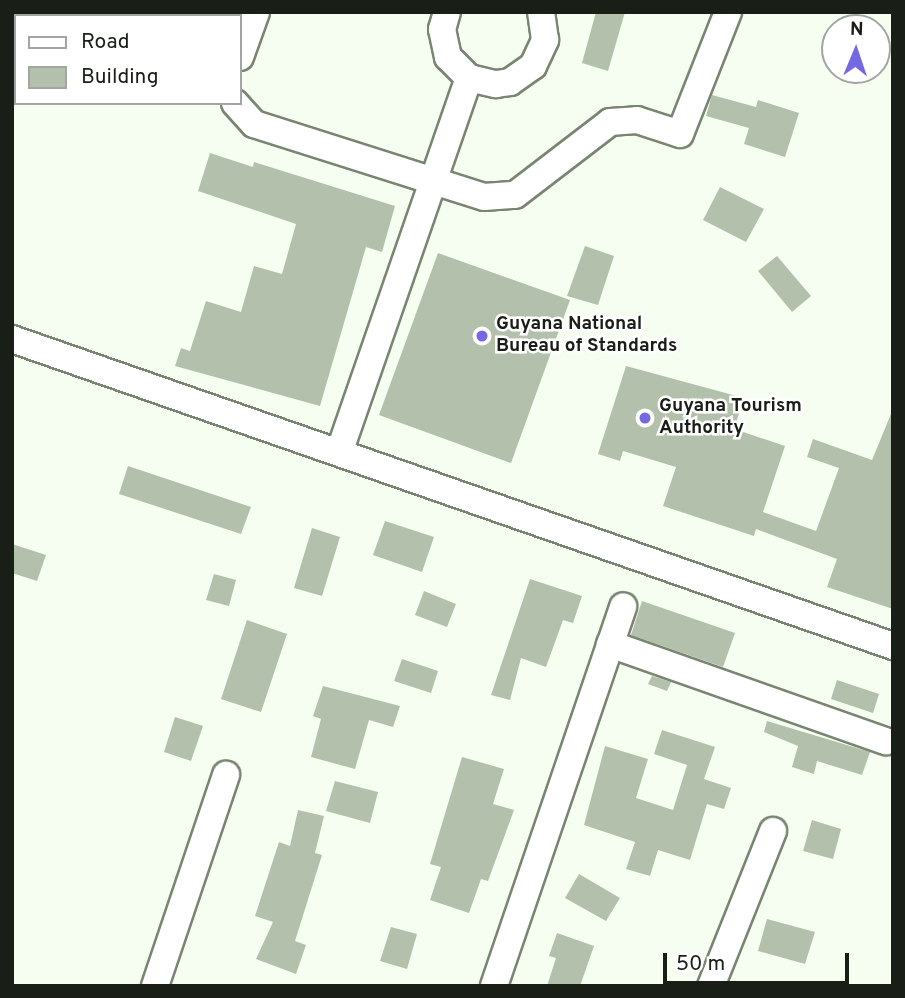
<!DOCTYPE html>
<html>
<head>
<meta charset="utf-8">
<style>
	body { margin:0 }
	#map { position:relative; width:905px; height:998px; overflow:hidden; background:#f6fef1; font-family:Overpass,sans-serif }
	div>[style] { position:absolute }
	.building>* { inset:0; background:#b3c0ab }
	.roads { filter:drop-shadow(2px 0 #798572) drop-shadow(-2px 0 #798572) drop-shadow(0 2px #798572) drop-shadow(0 -2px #798572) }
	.street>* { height:26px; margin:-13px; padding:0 13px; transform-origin:13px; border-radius:13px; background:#fff }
	.dots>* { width:19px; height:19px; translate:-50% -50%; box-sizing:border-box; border:4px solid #fff; border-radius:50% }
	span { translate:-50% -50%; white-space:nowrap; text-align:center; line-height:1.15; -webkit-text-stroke:5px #fff; paint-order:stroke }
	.poi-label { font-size:19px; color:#191e17; font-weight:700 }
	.left { translate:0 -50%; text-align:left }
	.frame { position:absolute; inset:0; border:14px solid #191e17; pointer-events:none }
	.legend { position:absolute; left:14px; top:14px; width:228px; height:91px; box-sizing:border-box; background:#fff; border:2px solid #a3a5a2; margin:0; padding:9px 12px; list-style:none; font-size:21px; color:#191e17 }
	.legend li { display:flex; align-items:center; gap:14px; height:35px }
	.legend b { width:35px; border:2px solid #a3a5a2 }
	.north { position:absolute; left:821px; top:14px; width:70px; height:70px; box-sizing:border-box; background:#fff; border:2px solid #a3a5a2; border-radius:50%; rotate:2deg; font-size:19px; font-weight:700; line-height:28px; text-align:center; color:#191e17 }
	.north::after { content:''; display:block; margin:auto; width:24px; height:32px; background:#7568e3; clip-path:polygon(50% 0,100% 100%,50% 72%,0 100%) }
	.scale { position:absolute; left:663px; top:953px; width:186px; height:32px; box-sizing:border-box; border:4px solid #191e17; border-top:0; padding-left:9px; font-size:21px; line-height:24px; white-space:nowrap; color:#191e17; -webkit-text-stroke:5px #fff; paint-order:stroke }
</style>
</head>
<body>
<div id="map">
	<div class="building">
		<div style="clip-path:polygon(596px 12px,625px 12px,608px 71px,582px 63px)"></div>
		<div style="clip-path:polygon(712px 95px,756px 107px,758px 100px,799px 113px,785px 157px,744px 144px,749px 128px,706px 116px)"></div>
		<div style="clip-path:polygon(210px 153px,253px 167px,254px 162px,395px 206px,382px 252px,366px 247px,320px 406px,175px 366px,181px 348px,190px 351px,206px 301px,241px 312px,254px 266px,282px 274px,296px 224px,198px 191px)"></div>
		<div style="clip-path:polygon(720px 187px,764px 209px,746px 242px,703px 220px)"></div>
		<div style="clip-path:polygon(585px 246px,614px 256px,598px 305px,567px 296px)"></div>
		<div style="clip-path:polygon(438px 253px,570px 300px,511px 463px,379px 415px)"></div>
		<div style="clip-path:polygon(777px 256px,811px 296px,792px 312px,758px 271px)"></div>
		<div style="clip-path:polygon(626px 366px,744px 398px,734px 429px,785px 446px,763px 512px,816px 531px,839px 468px,807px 457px,813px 439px,872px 460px,893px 409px,893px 609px,827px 587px,837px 559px,756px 529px,754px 536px,663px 506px,676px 467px,623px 451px,620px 461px,598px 454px)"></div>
		<div style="clip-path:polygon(128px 466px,251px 507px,241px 534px,119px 494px)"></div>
		<div style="clip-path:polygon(385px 521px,434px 537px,422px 572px,373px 555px)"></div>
		<div style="clip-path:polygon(312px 528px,340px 537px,322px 596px,294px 588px)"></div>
		<div style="clip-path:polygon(12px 544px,46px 555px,37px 581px,12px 573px)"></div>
		<div style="clip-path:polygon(214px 574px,236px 580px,229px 606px,206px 600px)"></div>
		<div style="clip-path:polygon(530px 579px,582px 596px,573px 623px,563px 620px,546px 667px,521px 658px,510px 700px,491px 695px)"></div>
		<div style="clip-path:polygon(424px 591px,456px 604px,447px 627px,415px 615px)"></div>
		<div style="clip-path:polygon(642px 601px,735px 633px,723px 667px,631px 635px)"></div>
		<div style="clip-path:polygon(247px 620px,287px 634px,261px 712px,221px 699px)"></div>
		<div style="clip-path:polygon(402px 659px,438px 671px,431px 693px,394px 681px)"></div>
		<div style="clip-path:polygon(652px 676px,671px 682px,667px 691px,648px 684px)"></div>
		<div style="clip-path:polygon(837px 680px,879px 694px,873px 713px,831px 699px)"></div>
		<div style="clip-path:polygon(323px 686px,400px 706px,393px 727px,369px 720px,355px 769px,311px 757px,321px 719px,313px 716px)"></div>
		<div style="clip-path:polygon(175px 717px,203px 726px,191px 761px,164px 752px)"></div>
		<div style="clip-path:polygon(767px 721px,870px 752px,862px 775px,817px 761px,814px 774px,792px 767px,798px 746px,764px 732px)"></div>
		<div style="clip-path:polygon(662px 730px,715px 747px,704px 779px,731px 788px,724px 809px,707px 804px,690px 860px,658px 850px,650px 876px,626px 869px,635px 842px,584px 825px,605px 746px,648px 759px,636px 798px,673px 810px,687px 765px,654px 754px)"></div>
		<div style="clip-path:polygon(462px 757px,504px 769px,493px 804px,514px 810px,488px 881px,481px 879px,469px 913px,430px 900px,441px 867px,430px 864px)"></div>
		<div style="clip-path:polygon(335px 781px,378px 792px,370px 823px,326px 811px)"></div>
		<div style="clip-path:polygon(298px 810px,324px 816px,315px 853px,322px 855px,295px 941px,306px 945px,296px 974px,256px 959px,273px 922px,255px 916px,279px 842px,290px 846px)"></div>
		<div style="clip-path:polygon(812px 820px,841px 829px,833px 859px,803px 851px)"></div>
		<div style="clip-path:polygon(579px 874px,620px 898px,606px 921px,565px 898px)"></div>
		<div style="clip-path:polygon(767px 919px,815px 932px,805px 964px,758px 951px)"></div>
		<div style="clip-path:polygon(391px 927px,417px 934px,407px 969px,380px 961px)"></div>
		<div style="clip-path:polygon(557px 933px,594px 946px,580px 986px,547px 986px,556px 958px,549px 956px)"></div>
	</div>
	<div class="roads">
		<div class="street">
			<div style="left:447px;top:12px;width:18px;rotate:106deg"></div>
			<div style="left:442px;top:29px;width:29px;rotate:78deg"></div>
			<div style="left:448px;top:57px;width:30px;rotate:45deg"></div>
			<div style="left:469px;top:78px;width:28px;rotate:13deg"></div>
			<div style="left:496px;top:84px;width:14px;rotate:-8deg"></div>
			<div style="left:510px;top:82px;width:28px;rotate:-35deg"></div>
			<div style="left:533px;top:66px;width:29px;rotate:-65deg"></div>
			<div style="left:545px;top:40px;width:28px;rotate:-98deg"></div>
			<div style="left:240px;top:57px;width:48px;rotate:-70.4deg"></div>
			<div style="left:235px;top:103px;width:28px;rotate:48deg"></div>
			<div style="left:254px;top:124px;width:241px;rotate:17.6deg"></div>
			<div style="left:484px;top:197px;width:31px;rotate:-4deg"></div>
			<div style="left:515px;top:195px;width:120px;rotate:-37.5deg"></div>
			<div style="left:610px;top:122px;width:27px;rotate:-4deg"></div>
			<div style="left:637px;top:120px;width:45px;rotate:18deg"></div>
			<div style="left:680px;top:134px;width:131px;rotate:-68.5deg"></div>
			<div style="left:12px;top:339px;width:933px;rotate:19.21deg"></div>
			<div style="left:340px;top:450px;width:394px;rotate:-70.9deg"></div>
			<div style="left:610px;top:644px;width:293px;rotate:19.4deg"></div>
			<div style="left:155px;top:986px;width:223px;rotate:-71.4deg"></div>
			<div style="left:494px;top:986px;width:401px;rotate:-71.2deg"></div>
			<div style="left:711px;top:986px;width:167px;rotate:-68.2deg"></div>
		</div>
	</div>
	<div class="dots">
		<div style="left:482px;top:336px;background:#7568e3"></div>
		<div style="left:645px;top:418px;background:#7568e3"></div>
	</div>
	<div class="poi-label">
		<span class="left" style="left:496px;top:336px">Guyana National<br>Bureau of Standards</span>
		<span class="left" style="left:659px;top:418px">Guyana Tourism<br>Authority</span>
	</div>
	<div class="frame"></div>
	<ul class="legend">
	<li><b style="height:9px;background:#fff"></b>Road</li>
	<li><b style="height:19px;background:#b3c0ab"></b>Building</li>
	</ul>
	<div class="north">N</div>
	<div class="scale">50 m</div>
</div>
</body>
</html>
